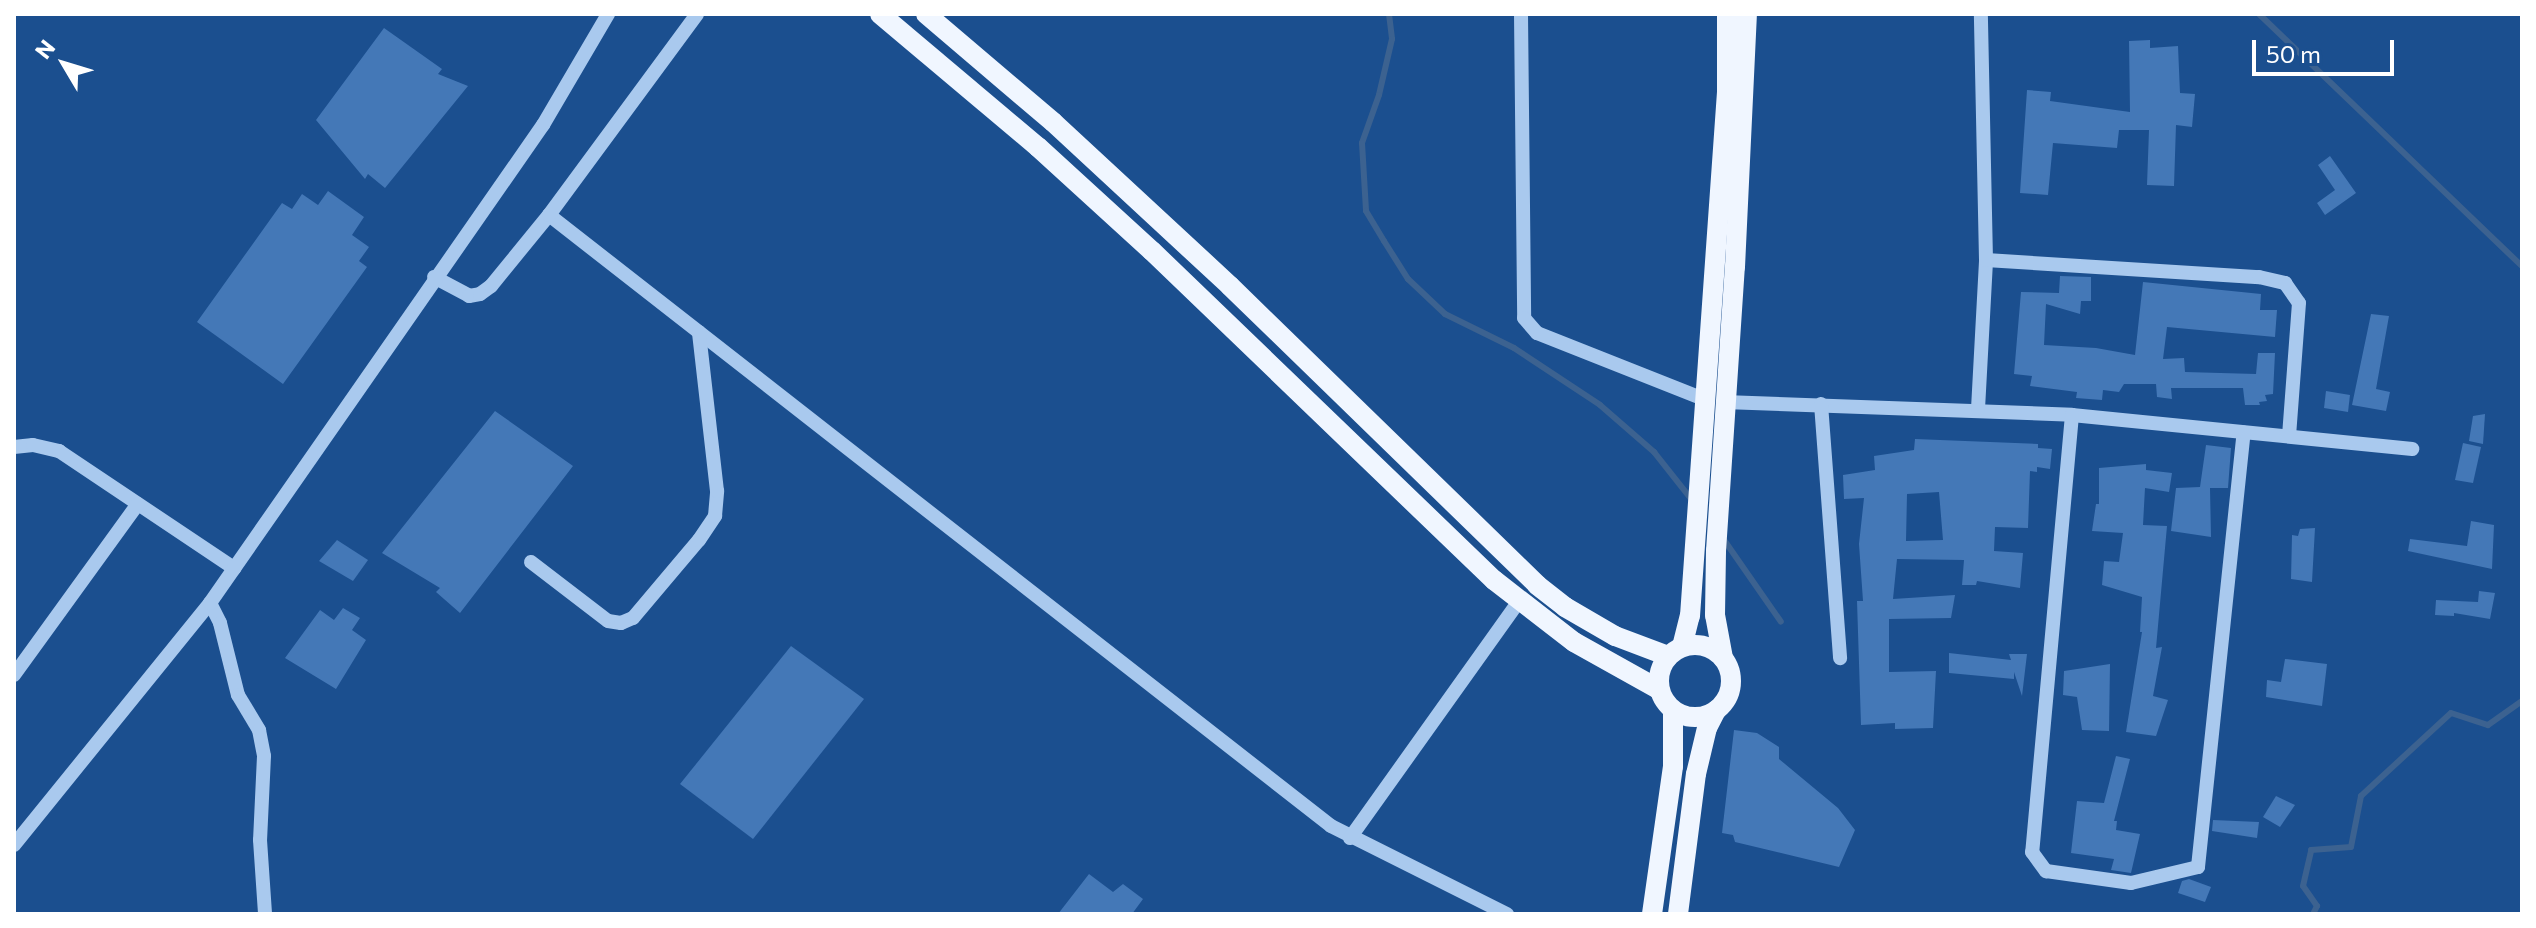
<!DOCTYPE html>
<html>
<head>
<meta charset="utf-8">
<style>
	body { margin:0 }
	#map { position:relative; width:2536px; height:928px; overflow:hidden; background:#1b4f8f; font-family:Commissioner,sans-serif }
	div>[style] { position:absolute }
	.stream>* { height:6px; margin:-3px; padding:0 3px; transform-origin:3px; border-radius:3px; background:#3c6290 }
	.building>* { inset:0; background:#4478b7 }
	.minor>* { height:14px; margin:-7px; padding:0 7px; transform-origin:7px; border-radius:7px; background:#a9c9ee }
	.major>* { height:20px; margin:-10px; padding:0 10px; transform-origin:10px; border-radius:10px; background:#f0f6ff }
	.major>.ring { margin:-10px; padding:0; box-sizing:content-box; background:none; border:20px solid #f0f6ff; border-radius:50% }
	span { translate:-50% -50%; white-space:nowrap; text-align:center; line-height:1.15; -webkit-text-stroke:6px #1b4f8f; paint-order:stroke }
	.frame { position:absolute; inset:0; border:16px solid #fff; pointer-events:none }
	.north { position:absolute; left:24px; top:24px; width:80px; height:80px; -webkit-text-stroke:6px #1b4f8f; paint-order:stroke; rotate:308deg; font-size:22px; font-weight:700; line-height:32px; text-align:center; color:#fff }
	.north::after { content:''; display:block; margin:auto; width:28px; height:36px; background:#fff; clip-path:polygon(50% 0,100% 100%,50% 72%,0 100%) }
	.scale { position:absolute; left:2252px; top:40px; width:142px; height:36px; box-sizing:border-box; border:4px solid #fff; border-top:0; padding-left:10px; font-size:24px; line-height:28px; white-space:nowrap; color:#fff; -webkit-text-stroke:6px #1b4f8f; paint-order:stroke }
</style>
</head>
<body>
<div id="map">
	<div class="stream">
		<div style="left:1389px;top:14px;width:25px;rotate:83deg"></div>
		<div style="left:1392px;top:39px;width:57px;rotate:103.1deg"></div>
		<div style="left:1379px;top:95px;width:51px;rotate:109.5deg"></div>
		<div style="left:1362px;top:143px;width:68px;rotate:86.6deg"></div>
		<div style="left:1366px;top:211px;width:35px;rotate:59deg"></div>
		<div style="left:1384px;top:241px;width:45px;rotate:57.7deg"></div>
		<div style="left:1408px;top:279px;width:51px;rotate:43.4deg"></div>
		<div style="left:1445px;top:314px;width:77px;rotate:26.2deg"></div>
		<div style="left:1514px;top:348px;width:103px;rotate:33.5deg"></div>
		<div style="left:1600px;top:405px;width:72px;rotate:41deg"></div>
		<div style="left:1654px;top:452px;width:61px;rotate:51.6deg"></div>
		<div style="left:2259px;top:14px;width:364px;rotate:43.8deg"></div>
		<div style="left:1722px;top:537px;width:103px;rotate:55.2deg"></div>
		<div style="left:2313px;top:914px;width:9px;rotate:-63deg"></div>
		<div style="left:2317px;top:906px;width:24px;rotate:-125deg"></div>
		<div style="left:2303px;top:886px;width:37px;rotate:-77deg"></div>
		<div style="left:2311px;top:850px;width:40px;rotate:-4.3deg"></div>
		<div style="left:2351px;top:847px;width:52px;rotate:-78.9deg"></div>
		<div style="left:2361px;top:796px;width:122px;rotate:-42.7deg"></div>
		<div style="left:2451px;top:713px;width:39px;rotate:18deg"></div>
		<div style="left:2488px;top:725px;width:42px;rotate:-35.2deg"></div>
	</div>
	<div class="building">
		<div style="clip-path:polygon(384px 28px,442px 69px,438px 74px,468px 86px,385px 188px,368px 174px,365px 179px,316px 120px)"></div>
		<div style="clip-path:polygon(2150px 40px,2150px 48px,2178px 46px,2180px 93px,2195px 94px,2192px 127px,2176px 125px,2174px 186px,2147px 185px,2149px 130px,2119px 130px,2117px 148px,2053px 143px,2048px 195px,2020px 193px,2027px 90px,2051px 92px,2050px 101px,2130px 112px,2129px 41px)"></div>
		<div style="clip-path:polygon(2330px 156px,2356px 193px,2325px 215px,2317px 203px,2335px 190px,2318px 165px)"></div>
		<div style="clip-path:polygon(328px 191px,364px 217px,352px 235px,369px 247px,359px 261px,367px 267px,283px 384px,197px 322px,282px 203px,292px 209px,302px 194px,318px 205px)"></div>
		<div style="clip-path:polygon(2060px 276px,2091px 277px,2091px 301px,2081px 301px,2080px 314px,2046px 304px,2044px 345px,2096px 348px,2135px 355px,2143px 282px,2261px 294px,2260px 310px,2277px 310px,2275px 337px,2167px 327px,2163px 359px,2184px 358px,2185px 372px,2256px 374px,2258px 353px,2275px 353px,2273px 394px,2265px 395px,2267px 401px,2259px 402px,2260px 405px,2245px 405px,2243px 388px,2171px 388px,2172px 399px,2157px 397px,2156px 384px,2124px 384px,2119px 392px,2103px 390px,2102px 400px,2076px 398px,2077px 392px,2030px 386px,2032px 376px,2014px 374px,2021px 292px,2059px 293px)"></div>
		<div style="clip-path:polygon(2371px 314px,2389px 316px,2376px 389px,2390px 392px,2386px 411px,2352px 405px)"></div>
		<div style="clip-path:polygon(2326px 391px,2350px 395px,2348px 412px,2324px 408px)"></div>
		<div style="clip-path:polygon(495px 411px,573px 466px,460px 613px,436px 592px,440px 588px,382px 553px)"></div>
		<div style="clip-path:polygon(2485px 414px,2483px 444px,2469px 441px,2473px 416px)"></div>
		<div style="clip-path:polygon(evenodd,1915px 439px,2038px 444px,2038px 448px,2052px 449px,2050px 469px,2037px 467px,2037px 472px,2030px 471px,2028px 528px,1995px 527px,1994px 551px,2023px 553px,2020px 588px,1977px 581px,1976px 585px,1962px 585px,1964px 560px,1897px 559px,1893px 599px,1955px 595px,1951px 618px,1889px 619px,1889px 672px,1936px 671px,1933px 728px,1895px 729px,1895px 723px,1861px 725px,1857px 601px,1863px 601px,1859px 544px,1864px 498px,1844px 499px,1843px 475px,1875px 470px,1874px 456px,1914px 450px,1915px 439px,1939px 492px,1943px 540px,1906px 541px,1907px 494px,1939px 492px)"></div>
		<div style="clip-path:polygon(2463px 443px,2481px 447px,2473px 483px,2455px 480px)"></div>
		<div style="clip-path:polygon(2206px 445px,2231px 448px,2228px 488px,2210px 488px,2211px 537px,2171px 531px,2176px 488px,2200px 487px)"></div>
		<div style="clip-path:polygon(2146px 464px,2146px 470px,2172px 473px,2169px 492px,2145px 488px,2143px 525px,2167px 526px,2156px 648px,2162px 647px,2153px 696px,2168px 700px,2156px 736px,2126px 732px,2142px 632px,2140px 632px,2142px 597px,2102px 585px,2104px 561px,2119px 562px,2123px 533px,2092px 531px,2096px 504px,2099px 504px,2099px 468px)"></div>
		<div style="clip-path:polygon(2471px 521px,2494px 525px,2492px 569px,2408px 551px,2410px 539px,2467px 546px)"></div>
		<div style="clip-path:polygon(2315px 528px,2312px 582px,2291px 579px,2292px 535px,2298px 536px,2300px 529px)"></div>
		<div style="clip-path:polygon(337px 540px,368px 560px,353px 581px,319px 561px)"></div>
		<div style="clip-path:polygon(2479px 591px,2495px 593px,2490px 619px,2454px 613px,2454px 616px,2435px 615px,2436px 600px,2478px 602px)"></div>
		<div style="clip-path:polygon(343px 608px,360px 618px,352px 630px,366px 640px,336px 689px,285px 658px,320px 610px,334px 620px)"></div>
		<div style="clip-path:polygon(791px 646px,864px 699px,753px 839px,680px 784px)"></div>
		<div style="clip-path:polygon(1949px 653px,2011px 660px,2009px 654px,2027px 654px,2022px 696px,2014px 672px,2014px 679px,1949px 673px)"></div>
		<div style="clip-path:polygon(2285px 659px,2327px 664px,2322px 706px,2266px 697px,2267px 680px,2281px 682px)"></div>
		<div style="clip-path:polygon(2110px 664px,2109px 731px,2082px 730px,2077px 697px,2063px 695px,2064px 671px)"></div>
		<div style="clip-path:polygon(1734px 730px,1757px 733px,1779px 747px,1779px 759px,1838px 808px,1855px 830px,1839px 867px,1735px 842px,1733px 835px,1722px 833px)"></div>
		<div style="clip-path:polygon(2116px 756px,2130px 759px,2114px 821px,2117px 821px,2116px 830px,2140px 834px,2131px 873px,2111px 870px,2114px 859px,2071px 853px,2077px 801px,2104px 803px)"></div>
		<div style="clip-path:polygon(2276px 796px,2295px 805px,2280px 827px,2263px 817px)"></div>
		<div style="clip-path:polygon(2213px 820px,2259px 822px,2257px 838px,2212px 831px)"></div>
		<div style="clip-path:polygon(1089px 874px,1113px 892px,1123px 884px,1143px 899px,1132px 914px,1058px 914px)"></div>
		<div style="clip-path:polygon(2189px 879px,2211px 887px,2205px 902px,2178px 893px,2182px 881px)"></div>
	</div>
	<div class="minor">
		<div style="left:1521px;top:14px;width:304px;rotate:89.4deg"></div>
		<div style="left:1524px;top:318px;width:20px;rotate:49deg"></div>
		<div style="left:1537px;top:333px;width:180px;rotate:21.6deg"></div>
		<div style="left:549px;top:215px;width:992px;rotate:38deg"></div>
		<div style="left:1331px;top:826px;width:197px;rotate:26.6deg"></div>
		<div style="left:1986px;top:260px;width:274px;rotate:3.6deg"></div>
		<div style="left:2259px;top:277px;width:27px;rotate:13deg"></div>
		<div style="left:2285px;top:283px;width:24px;rotate:55deg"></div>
		<div style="left:2299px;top:303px;width:133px;rotate:94.3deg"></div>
		<div style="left:434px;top:277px;width:40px;rotate:28deg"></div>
		<div style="left:469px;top:296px;width:11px;rotate:-10deg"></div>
		<div style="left:480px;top:294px;width:14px;rotate:-36deg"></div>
		<div style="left:491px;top:286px;width:92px;rotate:-50.8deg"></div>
		<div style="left:549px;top:215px;width:250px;rotate:-53.6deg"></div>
		<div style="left:1724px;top:402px;width:348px;rotate:2.1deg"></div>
		<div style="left:2072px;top:415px;width:342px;rotate:5.7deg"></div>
		<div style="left:1821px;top:404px;width:255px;rotate:85.7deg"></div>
		<div style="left:1978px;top:409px;width:149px;rotate:-86.9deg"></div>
		<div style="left:1986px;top:260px;width:246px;rotate:-91.2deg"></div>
		<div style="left:2072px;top:415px;width:439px;rotate:95.2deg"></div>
		<div style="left:2032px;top:852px;width:24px;rotate:54deg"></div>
		<div style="left:2046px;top:871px;width:86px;rotate:8deg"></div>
		<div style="left:2131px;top:883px;width:69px;rotate:-13.4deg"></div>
		<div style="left:2198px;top:867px;width:437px;rotate:-84deg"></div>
		<div style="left:14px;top:447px;width:19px;rotate:-6deg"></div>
		<div style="left:33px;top:445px;width:27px;rotate:13deg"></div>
		<div style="left:59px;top:451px;width:211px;rotate:33.8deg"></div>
		<div style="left:531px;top:562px;width:97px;rotate:37.5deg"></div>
		<div style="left:608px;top:621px;width:13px;rotate:9deg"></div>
		<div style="left:621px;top:623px;width:13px;rotate:-23deg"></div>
		<div style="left:633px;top:618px;width:102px;rotate:-49.8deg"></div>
		<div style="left:699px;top:540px;width:29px;rotate:-56deg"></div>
		<div style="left:715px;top:516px;width:25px;rotate:-85deg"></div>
		<div style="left:717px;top:491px;width:160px;rotate:-96.5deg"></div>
		<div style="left:210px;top:603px;width:22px;rotate:63deg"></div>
		<div style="left:220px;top:623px;width:74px;rotate:76deg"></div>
		<div style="left:238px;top:695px;width:41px;rotate:59deg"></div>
		<div style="left:259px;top:730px;width:26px;rotate:79deg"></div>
		<div style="left:264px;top:756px;width:84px;rotate:92.7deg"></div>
		<div style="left:260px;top:840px;width:74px;rotate:86.1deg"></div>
		<div style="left:14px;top:675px;width:211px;rotate:-54.1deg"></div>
		<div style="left:1350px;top:838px;width:291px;rotate:-54.5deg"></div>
		<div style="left:14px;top:845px;width:311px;rotate:-51deg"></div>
		<div style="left:210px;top:603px;width:583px;rotate:-55.14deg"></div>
		<div style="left:543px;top:125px;width:129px;rotate:-59.6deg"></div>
	</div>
	<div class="major">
		<div style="left:880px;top:14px;width:207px;rotate:40.1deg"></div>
		<div style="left:1038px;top:147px;width:154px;rotate:42.4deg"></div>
		<div style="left:1152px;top:251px;width:475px;rotate:43.9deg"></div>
		<div style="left:1494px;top:580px;width:101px;rotate:37.8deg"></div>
		<div style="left:1574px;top:642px;width:98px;rotate:29.2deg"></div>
		<div style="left:926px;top:14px;width:167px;rotate:40.4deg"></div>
		<div style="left:1053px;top:122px;width:241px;rotate:42.8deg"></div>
		<div style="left:1230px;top:286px;width:429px;rotate:44.2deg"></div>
		<div style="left:1537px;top:585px;width:36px;rotate:38deg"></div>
		<div style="left:1565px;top:607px;width:58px;rotate:30.1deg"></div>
		<div style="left:1615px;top:636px;width:57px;rotate:20.7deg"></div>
		<div class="ring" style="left:1659px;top:645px;width:52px;height:52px"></div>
		<div style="left:1682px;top:647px;width:32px;rotate:-76deg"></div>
		<div style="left:1690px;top:616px;width:525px;rotate:-85.96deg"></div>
		<div style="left:1727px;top:92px;width:78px;rotate:-90deg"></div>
		<div style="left:1723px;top:658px;width:44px;rotate:-100.5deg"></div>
		<div style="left:1715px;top:615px;width:64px;rotate:-89.1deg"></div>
		<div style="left:1716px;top:551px;width:285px;rotate:-86.2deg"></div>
		<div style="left:1735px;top:267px;width:253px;rotate:-87.3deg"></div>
		<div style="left:1652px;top:914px;width:149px;rotate:-81.9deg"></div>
		<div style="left:1673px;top:766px;width:55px;rotate:-90deg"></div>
		<div style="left:1678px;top:914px;width:141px;rotate:-82.7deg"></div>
		<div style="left:1696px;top:774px;width:47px;rotate:-76.6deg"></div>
		<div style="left:1707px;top:728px;width:20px;rotate:-63deg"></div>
	</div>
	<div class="frame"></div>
	<div class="north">N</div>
	<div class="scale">50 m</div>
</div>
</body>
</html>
